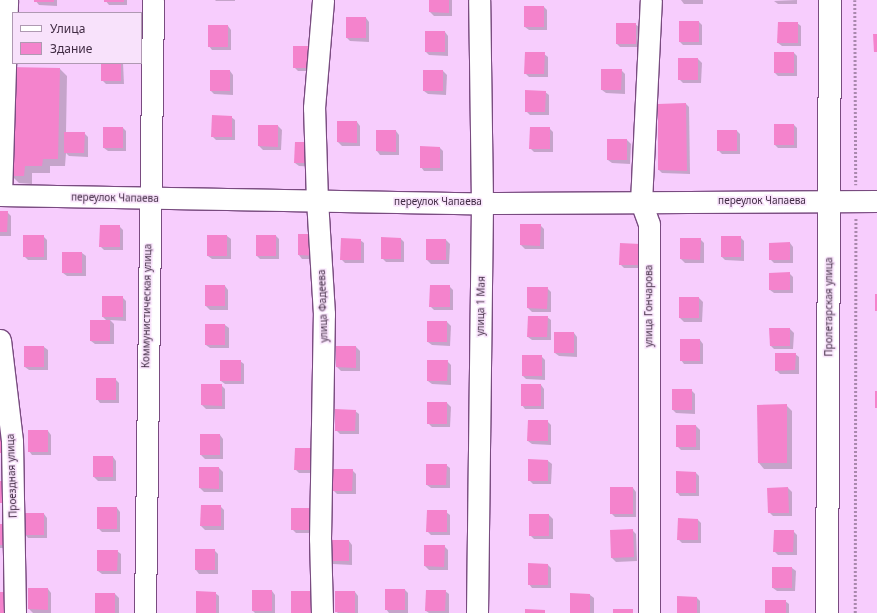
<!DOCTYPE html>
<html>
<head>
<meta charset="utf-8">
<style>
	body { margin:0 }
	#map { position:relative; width:877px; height:613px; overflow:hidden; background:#f7cdfd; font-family:"Noto Sans",sans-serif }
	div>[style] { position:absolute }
	.shadow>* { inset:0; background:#0003 }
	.building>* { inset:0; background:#f483cc }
	.path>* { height:2.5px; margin-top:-1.25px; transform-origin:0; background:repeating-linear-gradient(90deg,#a988ad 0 2px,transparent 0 4px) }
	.roads { filter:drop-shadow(1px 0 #794b80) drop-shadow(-1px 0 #794b80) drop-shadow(0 1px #794b80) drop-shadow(0 -1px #794b80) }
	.minor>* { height:21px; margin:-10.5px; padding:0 10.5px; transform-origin:10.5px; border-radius:10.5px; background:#fff }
	.major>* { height:22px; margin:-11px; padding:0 11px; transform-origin:11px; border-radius:11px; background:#fff }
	span { translate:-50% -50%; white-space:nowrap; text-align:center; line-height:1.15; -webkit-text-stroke:3px #f8e2fb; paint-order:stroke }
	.street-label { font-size:10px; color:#412c44 }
	.legend { position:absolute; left:12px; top:12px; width:130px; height:52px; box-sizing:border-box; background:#f8e2fb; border:1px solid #af99b2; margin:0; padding:5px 7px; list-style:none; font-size:12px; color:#412c44 }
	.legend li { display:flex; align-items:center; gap:8px; height:20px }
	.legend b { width:20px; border:1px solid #af99b2 }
</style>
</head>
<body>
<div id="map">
	<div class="shadow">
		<div style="clip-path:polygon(35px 0,57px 0,57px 6px,39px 5px)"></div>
		<div style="clip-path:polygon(105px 0,127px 0,127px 5px,109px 5px)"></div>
		<div style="clip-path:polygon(215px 0,235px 0,235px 1px,216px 1px)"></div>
		<div style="clip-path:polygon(430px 0,452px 0,452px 16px,434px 16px,430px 12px)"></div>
		<div style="clip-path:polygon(681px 0,703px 0,703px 4px,684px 4px)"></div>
		<div style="clip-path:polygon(797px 0,797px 4px,778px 4px,774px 1px)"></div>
		<div style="clip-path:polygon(544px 7px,547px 10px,547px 30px,529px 30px,525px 27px)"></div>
		<div style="clip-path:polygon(366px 18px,369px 22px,369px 42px,350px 41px,347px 38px)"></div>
		<div style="clip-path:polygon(699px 22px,702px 25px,702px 45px,683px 45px,680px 42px)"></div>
		<div style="clip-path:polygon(797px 23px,801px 26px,801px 46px,782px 46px,778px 43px)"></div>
		<div style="clip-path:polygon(635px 24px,639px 27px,639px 47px,620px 47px,617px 44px)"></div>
		<div style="clip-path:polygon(228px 26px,231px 30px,231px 50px,212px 50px,209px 46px)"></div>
		<div style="clip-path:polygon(445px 32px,448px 36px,448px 56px,429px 55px,426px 52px)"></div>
		<div style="clip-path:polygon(317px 51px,316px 71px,298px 71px,294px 67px)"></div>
		<div style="clip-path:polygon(794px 53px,797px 56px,797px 76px,778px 76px,775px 73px)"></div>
		<div style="clip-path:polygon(544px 54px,548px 57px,548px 77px,529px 77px,525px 73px)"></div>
		<div style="clip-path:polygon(698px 59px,702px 63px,701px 83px,683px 83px,679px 79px)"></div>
		<div style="clip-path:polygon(102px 63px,123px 63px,124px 84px,106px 84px,102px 80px)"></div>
		<div style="clip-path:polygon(60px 69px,67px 76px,66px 133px,84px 133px,88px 137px,88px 157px,69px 156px,66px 153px,65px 166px,50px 166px,50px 173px,32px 173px,32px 184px,19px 183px,12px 176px)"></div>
		<div style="clip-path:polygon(621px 70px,625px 74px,625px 94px,606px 93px,602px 90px)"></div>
		<div style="clip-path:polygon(230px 71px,233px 75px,233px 95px,214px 94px,211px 91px)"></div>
		<div style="clip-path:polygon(443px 71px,447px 75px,446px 95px,428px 94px,424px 91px)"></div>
		<div style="clip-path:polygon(545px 92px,549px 95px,549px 115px,530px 115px,526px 111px)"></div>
		<div style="clip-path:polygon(686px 104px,689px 107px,690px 174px,662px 173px,659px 170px)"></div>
		<div style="clip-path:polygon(231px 117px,235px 120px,235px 140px,216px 140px,212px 136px)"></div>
		<div style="clip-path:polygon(357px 122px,360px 126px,360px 146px,342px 146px,338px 142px)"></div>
		<div style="clip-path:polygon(794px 125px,797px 128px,797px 148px,778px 148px,775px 145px)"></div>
		<div style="clip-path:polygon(278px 126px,282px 130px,281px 150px,263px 150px,259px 146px)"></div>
		<div style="clip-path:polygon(123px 128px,126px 131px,126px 151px,108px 151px,104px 148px)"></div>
		<div style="clip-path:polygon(549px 128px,553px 132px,553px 152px,534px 152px,530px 148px)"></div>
		<div style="clip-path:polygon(396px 131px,399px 135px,399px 155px,380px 155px,377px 151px)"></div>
		<div style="clip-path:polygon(737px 131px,740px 134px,740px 154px,722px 154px,718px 150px)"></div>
		<div style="clip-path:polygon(608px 140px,627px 140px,631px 144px,630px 164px,612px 163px,608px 160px)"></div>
		<div style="clip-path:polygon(296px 143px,318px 167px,299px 166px,295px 163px)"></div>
		<div style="clip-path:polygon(440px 148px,443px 151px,443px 171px,424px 171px,421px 167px)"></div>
		<div style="clip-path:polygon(0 212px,7px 212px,11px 216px,11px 236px,0 236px)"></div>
		<div style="clip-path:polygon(540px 225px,544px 229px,544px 249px,525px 249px,521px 245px)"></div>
		<div style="clip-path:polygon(119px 226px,123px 230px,123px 250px,104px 250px,100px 246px)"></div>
		<div style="clip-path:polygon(299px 235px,321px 259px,302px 259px,299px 255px)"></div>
		<div style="clip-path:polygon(43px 236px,47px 240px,47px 260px,28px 260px,24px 256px)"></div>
		<div style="clip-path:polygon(208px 236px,227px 236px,231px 239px,231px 259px,212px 259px,208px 256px)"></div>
		<div style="clip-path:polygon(276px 236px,279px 239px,279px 259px,260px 259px,257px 256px)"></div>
		<div style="clip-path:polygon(740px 237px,744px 241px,744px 261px,725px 260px,722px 257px)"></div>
		<div style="clip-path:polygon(401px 239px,404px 242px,404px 262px,386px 262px,382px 258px)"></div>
		<div style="clip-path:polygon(700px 239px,704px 243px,704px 263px,685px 263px,681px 259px)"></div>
		<div style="clip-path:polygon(360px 240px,364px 243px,364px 263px,345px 263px,341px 259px)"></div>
		<div style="clip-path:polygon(446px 240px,450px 244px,449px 264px,431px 264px,427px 260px)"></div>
		<div style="clip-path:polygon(790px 243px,793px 247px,793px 263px,774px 263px,770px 259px)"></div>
		<div style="clip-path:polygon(643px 248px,643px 268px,624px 268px,620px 264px)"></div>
		<div style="clip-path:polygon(63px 253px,82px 253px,86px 256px,86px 276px,67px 276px,63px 273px)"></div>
		<div style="clip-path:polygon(789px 273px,793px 277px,793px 293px,774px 293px,770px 290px)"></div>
		<div style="clip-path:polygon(225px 286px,228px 290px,228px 310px,210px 310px,206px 306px)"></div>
		<div style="clip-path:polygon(449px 286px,453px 290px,453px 310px,434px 310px,430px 306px)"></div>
		<div style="clip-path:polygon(528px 288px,547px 288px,551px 292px,551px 312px,532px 312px,528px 308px)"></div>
		<div style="clip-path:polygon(122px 297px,126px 301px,126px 321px,110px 320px,114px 324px,114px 344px,95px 344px,91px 341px,107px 321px,103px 317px)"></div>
		<div style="clip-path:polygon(699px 298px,703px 302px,702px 322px,684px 322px,680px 318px)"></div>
		<div style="clip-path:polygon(547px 317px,551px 320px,551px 340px,532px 340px,528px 337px)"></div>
		<div style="clip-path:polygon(447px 322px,451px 326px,450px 346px,432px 345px,428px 342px)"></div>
		<div style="clip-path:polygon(206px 325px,225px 325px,229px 328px,229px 348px,210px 348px,206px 345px)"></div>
		<div style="clip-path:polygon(790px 329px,794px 333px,793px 349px,774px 349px,771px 346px)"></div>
		<div style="clip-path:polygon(574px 333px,577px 337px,577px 357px,559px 356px,555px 353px)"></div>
		<div style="clip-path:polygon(700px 340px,703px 344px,703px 364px,684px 364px,681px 360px)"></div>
		<div style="clip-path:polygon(44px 347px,48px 350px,48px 370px,29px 370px,25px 367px)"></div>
		<div style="clip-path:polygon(337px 347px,356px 347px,360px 351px,360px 371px,341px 371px,337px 367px)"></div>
		<div style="clip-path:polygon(795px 354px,799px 357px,799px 374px,780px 374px,776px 370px)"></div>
		<div style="clip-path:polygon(541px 356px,545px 360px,545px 380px,526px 379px,523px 376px)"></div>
		<div style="clip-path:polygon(240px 361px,244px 364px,244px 384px,225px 384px,221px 381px)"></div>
		<div style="clip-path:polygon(447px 361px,451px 365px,451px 385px,432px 384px,428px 381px)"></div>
		<div style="clip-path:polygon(115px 379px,119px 383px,119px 403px,100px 403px,97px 399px)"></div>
		<div style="clip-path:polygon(202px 385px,221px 385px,225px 389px,225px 409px,206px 409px,202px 405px)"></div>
		<div style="clip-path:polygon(541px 385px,544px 389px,544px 409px,525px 409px,522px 405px)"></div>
		<div style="clip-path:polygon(691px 390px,695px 394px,695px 414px,676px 413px,673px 410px)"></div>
		<div style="clip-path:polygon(447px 403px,451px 407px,450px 427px,432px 427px,428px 423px)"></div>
		<div style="clip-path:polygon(786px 405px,792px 411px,792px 469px,764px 469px,759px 463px)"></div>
		<div style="clip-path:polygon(355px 411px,359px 414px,359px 434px,340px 434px,336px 430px)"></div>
		<div style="clip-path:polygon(547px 421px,551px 425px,551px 445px,532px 444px,528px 441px)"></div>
		<div style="clip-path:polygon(677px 426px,696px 426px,700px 430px,700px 450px,681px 450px,677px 446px)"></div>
		<div style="clip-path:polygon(48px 431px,51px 435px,51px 455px,32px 455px,29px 451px)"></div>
		<div style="clip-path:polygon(220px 435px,223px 439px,223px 459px,205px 459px,201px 455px)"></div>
		<div style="clip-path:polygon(314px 449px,318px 473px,299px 473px,295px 469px)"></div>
		<div style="clip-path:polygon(113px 457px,116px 461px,116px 481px,98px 481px,94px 477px)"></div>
		<div style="clip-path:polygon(548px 461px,552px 464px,551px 484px,533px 484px,529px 480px)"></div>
		<div style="clip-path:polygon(446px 465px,450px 468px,450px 488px,431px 488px,427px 485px)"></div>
		<div style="clip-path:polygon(200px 468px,219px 468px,223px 472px,223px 492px,204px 492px,200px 488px)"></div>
		<div style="clip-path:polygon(352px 470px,356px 474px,356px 494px,337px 494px,333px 490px)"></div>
		<div style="clip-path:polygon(696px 473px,699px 476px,699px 496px,680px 496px,677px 492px)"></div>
		<div style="clip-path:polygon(633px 488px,636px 492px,636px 517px,615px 517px,611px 513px)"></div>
		<div style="clip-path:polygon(788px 488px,792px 492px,792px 516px,773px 516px,769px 512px)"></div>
		<div style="clip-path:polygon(220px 506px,224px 510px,224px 530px,205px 530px,201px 526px)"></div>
		<div style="clip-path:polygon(117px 508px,120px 512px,120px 532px,102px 532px,98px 528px)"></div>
		<div style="clip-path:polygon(446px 512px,450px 515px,450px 535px,431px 535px,427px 531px)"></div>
		<div style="clip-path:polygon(315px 513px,314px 533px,296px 533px,292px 529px)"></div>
		<div style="clip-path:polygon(44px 514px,47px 518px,47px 538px,28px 538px,25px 534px)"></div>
		<div style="clip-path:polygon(549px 515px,553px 519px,553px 539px,534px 539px,530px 535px)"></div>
		<div style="clip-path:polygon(697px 519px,701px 523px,701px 543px,682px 543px,678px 539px)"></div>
		<div style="clip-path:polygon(0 525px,3px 525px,6px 548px,0 548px)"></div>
		<div style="clip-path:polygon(632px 530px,636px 534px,637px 561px,616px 562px,612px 558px)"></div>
		<div style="clip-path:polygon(793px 531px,797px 535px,797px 555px,778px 555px,774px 551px)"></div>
		<div style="clip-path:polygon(349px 541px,352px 545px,352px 565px,333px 564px,330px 561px)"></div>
		<div style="clip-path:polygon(425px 546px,444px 546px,448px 550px,448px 570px,429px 570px,425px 566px)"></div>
		<div style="clip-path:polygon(214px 550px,218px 554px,218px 574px,199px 574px,196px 570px)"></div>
		<div style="clip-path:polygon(117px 551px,121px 554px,121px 574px,102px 574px,98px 571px)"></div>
		<div style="clip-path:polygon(548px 565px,551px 568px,551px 588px,532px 588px,529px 584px)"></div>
		<div style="clip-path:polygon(792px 568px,796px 571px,795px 591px,777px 591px,773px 588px)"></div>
		<div style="clip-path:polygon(48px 589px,51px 593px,51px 613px,33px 613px,29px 609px)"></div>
		<div style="clip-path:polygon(405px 590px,408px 593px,408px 613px,389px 613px,386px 609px)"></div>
		<div style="clip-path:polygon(272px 591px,275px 595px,275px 613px,255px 613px,253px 611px)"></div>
		<div style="clip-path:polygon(445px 591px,449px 594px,449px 613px,429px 613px,426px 611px)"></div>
		<div style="clip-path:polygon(355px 592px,358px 596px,358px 613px,337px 613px)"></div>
		<div style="clip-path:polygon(215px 593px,219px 596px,219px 613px,197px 613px)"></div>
		<div style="clip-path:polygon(115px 594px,119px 598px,119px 613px,96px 613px)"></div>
		<div style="clip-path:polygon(571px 594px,590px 595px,594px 598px,594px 613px,571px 613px)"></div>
		<div style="clip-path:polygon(697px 598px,700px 601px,700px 613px,678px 613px)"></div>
		<div style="clip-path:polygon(785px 601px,789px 604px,789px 613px,766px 613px)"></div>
	</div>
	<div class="building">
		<div style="clip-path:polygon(34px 0,54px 0,54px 2px,34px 2px)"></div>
		<div style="clip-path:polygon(104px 0,124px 0,124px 2px,104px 2px)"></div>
		<div style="clip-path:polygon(429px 0,449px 0,449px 13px,429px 12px)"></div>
		<div style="clip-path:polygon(524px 6px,544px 6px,544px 27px,524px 27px)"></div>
		<div style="clip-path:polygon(346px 17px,366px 17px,366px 38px,346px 38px)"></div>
		<div style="clip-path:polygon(679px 21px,699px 21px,699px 42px,679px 42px)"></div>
		<div style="clip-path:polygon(778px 22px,798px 22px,798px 43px,777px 43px)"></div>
		<div style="clip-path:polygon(616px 23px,636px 23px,636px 44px,616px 44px)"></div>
		<div style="clip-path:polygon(208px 25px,228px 25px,228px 47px,208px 47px)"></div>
		<div style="clip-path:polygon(425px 31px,445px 31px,445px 52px,425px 52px)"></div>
		<div style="clip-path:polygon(873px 34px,877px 34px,877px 52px,874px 52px)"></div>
		<div style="clip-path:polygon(293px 46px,313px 46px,313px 68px,293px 68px)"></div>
		<div style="clip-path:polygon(525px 52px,545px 52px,544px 74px,524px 74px)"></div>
		<div style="clip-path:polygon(774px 52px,794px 52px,794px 73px,774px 73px)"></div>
		<div style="clip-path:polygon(678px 58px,698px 58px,698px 80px,678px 80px)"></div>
		<div style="clip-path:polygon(101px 63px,121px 63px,121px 81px,101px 81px)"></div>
		<div style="clip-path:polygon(8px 67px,60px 68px,58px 159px,43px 159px,42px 166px,25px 166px,24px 176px,11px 176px)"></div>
		<div style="clip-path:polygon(601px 69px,622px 69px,621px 90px,601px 90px)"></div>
		<div style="clip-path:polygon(210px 70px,230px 70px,230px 91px,210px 91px)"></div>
		<div style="clip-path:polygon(423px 70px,443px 70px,443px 91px,423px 91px)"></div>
		<div style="clip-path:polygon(525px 90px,546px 91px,545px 112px,525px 112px)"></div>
		<div style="clip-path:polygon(686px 103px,687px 171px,658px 170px,658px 104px)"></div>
		<div style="clip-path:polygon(212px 115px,232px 116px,232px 137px,211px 137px)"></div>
		<div style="clip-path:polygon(337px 121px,357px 121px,357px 143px,337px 142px)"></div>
		<div style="clip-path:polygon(774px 124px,794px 124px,794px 145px,774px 145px)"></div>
		<div style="clip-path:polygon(258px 125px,278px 125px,278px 147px,258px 146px)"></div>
		<div style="clip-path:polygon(103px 127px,123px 127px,123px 148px,103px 148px)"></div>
		<div style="clip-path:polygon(530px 127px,550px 127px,550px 149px,529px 149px)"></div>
		<div style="clip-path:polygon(376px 130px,396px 130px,396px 152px,376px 151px)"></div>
		<div style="clip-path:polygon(717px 130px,737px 130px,737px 151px,717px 151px)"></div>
		<div style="clip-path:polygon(64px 132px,85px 132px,84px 153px,64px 153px)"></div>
		<div style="clip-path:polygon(607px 139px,627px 139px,627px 160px,607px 160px)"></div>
		<div style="clip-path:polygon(295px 142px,315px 142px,314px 163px,294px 163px)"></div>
		<div style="clip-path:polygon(420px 146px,440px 147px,440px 168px,420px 168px)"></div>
		<div style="clip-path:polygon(0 211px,8px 211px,7px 232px,0 232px)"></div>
		<div style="clip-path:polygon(520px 224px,541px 224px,540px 246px,520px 245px)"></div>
		<div style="clip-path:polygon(100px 225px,120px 225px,120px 247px,99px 247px)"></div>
		<div style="clip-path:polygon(298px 234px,318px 234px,318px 256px,298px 255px)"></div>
		<div style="clip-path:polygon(23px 235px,44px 235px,44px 257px,23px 257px)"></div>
		<div style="clip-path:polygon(207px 235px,227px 235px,227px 256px,207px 256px)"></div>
		<div style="clip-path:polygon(256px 235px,276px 235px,276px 256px,256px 256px)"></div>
		<div style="clip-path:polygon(721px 236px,741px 236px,741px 257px,721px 257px)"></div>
		<div style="clip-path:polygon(381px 237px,401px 238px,401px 259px,381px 259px)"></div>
		<div style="clip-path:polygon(341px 238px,361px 239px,361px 260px,340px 260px)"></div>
		<div style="clip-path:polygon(680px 238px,701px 238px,700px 260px,680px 259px)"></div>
		<div style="clip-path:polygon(426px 239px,446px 239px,446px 260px,426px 260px)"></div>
		<div style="clip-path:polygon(790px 242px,790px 260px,769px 260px,769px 243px)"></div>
		<div style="clip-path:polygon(620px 243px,640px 244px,640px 265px,619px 265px)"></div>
		<div style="clip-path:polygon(62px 252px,82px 252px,82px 273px,62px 273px)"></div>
		<div style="clip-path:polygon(790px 272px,790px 290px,769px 290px,769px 273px)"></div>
		<div style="clip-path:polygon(205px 285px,225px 285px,225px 306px,205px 306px)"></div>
		<div style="clip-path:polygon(430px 285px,450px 285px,450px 307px,429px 307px)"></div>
		<div style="clip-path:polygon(527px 287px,548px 287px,547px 309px,527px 308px)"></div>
		<div style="clip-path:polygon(875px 294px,877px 294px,877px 311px,875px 311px)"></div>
		<div style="clip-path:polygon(102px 296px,123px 296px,123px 317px,102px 317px)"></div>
		<div style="clip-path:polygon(679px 297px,699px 297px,699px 318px,679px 318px)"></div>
		<div style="clip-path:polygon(528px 316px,548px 316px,547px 337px,527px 337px)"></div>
		<div style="clip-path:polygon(90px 320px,110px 320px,110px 341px,90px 341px)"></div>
		<div style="clip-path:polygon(427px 321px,447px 321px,447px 342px,427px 342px)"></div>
		<div style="clip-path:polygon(205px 324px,225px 324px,225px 345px,205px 345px)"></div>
		<div style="clip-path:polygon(769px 328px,790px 328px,790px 346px,770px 346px)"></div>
		<div style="clip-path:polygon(554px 332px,574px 332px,574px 353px,554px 353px)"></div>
		<div style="clip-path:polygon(680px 339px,700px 339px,700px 361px,680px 361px)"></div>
		<div style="clip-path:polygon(24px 346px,44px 346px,44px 367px,24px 367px)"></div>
		<div style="clip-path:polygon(336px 346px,356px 346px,356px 368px,336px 367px)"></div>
		<div style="clip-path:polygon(775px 353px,796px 353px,795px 370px,775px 371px)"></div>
		<div style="clip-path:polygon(522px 355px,542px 355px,542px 376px,522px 376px)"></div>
		<div style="clip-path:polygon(220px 360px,241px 360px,241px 381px,220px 381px)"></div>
		<div style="clip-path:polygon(427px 360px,448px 360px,447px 381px,427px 381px)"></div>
		<div style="clip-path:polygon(96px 378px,116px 378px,116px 400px,96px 400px)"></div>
		<div style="clip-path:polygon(201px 384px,222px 384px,222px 406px,201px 405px)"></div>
		<div style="clip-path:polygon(521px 384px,541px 384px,541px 406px,521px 406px)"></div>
		<div style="clip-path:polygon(672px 389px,692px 389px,692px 410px,672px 410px)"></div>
		<div style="clip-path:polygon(875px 391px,877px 391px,877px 408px,875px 408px)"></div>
		<div style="clip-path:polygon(427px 402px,447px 402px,447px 424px,427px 424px)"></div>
		<div style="clip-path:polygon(787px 404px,787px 463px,758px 463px,757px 405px)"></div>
		<div style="clip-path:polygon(335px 409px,356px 410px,355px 431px,335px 431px)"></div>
		<div style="clip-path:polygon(528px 420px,548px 420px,548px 441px,527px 441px)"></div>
		<div style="clip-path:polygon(676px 425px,696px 425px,696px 447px,676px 447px)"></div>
		<div style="clip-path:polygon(28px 430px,48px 430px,48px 452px,28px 452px)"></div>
		<div style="clip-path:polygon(0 432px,6px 432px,6px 453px,0 453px)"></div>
		<div style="clip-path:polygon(200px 434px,220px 434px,220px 455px,200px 455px)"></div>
		<div style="clip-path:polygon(295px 448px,315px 448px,314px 470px,294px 470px)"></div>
		<div style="clip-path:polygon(93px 456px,113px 456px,113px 477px,93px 477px)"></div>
		<div style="clip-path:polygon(528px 459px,548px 460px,548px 481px,528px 481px)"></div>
		<div style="clip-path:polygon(426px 464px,447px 464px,446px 485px,426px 485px)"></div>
		<div style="clip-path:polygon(199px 467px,219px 467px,219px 489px,199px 488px)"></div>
		<div style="clip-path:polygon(333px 469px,353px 469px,352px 491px,332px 491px)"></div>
		<div style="clip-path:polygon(676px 471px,696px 472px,696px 493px,676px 493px)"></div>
		<div style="clip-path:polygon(0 481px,3px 481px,3px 503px,0 503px)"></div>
		<div style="clip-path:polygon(610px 487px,633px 487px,633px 514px,610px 514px)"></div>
		<div style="clip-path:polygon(788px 487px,789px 513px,768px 513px,767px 488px)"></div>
		<div style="clip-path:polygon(201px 505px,221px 505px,221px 526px,200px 526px)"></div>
		<div style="clip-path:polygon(97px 507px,117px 507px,117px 529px,97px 529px)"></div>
		<div style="clip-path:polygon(291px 508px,311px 508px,311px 530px,291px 530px)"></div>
		<div style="clip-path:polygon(427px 510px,447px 510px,447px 532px,426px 532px)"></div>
		<div style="clip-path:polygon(24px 513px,44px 513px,44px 535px,24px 535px)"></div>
		<div style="clip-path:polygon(529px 514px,549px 514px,549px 536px,529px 536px)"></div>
		<div style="clip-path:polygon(678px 518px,698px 519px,698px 540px,677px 540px)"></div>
		<div style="clip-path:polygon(0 524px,3px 524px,3px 545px,0 545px)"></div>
		<div style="clip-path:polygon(633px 529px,634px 557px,611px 558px,610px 530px)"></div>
		<div style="clip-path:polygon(774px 530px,794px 530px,793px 552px,773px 552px)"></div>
		<div style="clip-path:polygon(329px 540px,349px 540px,349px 561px,329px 561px)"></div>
		<div style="clip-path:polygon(424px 545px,445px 545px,444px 567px,424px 566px)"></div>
		<div style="clip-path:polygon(195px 549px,215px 549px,215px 570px,195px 570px)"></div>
		<div style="clip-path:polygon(97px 550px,118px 550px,117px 571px,97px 571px)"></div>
		<div style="clip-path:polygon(528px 563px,548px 564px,548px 585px,528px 585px)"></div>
		<div style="clip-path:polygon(772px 567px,792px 567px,792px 588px,772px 588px)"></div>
		<div style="clip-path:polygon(28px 588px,48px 588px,48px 610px,28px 609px)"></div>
		<div style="clip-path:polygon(385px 589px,405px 589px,405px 610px,385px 610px)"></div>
		<div style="clip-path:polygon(252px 590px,272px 590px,272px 611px,252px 611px)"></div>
		<div style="clip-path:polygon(426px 590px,446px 590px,445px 611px,425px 611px)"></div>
		<div style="clip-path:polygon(196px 591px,216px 592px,216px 613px,196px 613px)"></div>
		<div style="clip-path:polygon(291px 591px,311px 591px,311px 613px,291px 613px)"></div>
		<div style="clip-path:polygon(335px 591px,355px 591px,355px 613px,335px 612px)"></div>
		<div style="clip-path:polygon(0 592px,10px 592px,10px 613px,0 613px)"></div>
		<div style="clip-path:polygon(95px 593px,115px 593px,115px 613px,95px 613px)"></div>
		<div style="clip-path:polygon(570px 593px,590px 594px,590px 613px,570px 613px)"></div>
		<div style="clip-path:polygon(677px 596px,697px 597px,697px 613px,677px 613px)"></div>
		<div style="clip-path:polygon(765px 600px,786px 600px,786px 613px,765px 613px)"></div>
		<div style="clip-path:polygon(525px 609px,545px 610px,545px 613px,525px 613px)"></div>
		<div style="clip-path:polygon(613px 609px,633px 609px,633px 613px,613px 613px)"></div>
	</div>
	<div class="path">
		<div style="left:855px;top:0;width:185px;rotate:89.7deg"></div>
		<div style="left:855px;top:613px;width:395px;rotate:-89.9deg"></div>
	</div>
	<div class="roads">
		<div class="minor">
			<div style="left:0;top:195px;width:482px;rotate:1deg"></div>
			<div style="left:482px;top:203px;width:395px;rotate:-0.3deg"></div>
			<div style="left:1px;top:195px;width:195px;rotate:-88.2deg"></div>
			<div style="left:0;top:340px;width:102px;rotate:83.2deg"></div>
			<div style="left:12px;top:441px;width:172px;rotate:89deg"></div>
			<div style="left:145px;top:613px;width:613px;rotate:-89.25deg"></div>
			<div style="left:322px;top:613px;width:74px;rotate:-91.5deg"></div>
			<div style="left:320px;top:539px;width:225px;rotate:-89deg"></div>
			<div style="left:324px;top:314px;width:113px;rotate:-93.5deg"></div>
			<div style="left:317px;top:201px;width:93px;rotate:-91.8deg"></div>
			<div style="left:314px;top:108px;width:108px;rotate:-85.2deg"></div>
			<div style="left:477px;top:613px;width:410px;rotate:-89.3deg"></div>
			<div style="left:482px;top:203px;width:203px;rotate:-90.8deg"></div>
			<div style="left:649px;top:613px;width:389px;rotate:-90deg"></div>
			<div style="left:649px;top:224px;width:23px;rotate:-110deg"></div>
			<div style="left:641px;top:202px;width:202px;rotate:-87.2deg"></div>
		</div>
		<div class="major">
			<div style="left:827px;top:613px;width:613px;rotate:-89.72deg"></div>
		</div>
	</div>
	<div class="street-label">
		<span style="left:115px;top:198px;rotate:1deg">переулок Чапаева</span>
		<span style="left:762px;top:201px">переулок Чапаева</span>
		<span style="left:438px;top:202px">переулок Чапаева</span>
		<span style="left:147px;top:306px;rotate:-89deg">Коммунистическая улица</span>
		<span style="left:323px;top:306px;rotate:-92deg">улица Фадеева</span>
		<span style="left:481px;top:306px;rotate:-89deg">улица 1 Мая</span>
		<span style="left:649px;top:306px;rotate:-90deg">улица Гончарова</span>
		<span style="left:829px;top:307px;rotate:-90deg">Пролетарская улица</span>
		<span style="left:12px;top:476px;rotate:-92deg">Проездная улица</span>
	</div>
	<ul class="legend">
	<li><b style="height:5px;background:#fff"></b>Улица</li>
	<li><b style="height:11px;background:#f483cc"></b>Здание</li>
	</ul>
</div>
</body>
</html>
